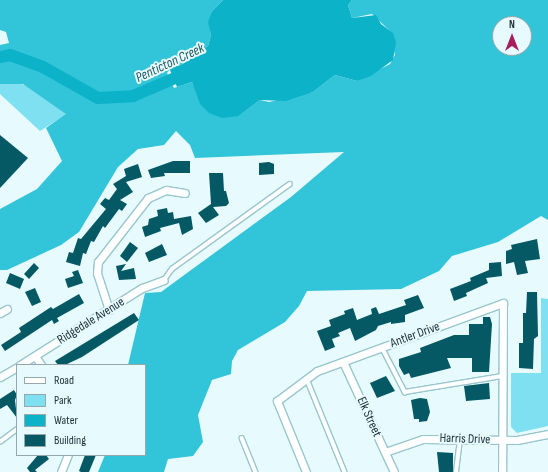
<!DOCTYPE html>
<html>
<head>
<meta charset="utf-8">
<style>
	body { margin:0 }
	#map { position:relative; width:548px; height:472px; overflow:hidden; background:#e7fafd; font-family:"Sofia Sans Condensed",sans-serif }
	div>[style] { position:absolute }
	.green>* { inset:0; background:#7ee0f0 }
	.forest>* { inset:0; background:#32c4d9 }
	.water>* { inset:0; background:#0cb3c8 }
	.river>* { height:12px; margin:-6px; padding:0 6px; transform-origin:6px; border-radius:6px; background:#0cb3c8 }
	.building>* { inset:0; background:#045964 }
	.roads { filter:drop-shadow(1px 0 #98c6ce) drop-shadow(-1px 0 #98c6ce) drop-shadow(0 1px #98c6ce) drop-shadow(0 -1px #98c6ce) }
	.service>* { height:3.5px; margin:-1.75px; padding:0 1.75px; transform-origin:1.75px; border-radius:1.75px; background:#fff }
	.minor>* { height:7px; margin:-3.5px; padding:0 3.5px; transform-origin:3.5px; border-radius:3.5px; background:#fff }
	span { translate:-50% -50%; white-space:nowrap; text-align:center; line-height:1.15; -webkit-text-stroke:4px #e7fafd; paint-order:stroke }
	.street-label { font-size:13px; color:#1c2e32 }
	.water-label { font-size:14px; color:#215962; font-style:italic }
	.legend { position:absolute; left:16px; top:364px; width:130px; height:92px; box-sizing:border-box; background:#e7fafd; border:1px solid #96a8ac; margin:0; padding:5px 7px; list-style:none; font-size:12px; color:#1c2e32 }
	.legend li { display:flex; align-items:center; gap:8px; height:20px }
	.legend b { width:20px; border:1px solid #96a8ac }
	.north { position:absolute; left:492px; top:16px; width:40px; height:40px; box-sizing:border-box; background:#e7fafd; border:1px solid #96a8ac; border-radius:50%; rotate:0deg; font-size:11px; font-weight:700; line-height:16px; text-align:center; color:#1c2e32 }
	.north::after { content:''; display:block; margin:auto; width:14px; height:18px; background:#aa1d5d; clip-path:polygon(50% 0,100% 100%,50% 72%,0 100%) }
</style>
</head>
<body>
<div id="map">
	<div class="green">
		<div style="clip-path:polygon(14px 82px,28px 86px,67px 114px,40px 131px,0 94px,0 84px)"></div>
		<div style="clip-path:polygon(541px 298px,548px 299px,548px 426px,517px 433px,511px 427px,511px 373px,541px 373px)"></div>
	</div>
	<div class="forest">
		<div style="clip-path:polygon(evenodd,0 0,223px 0,212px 11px,209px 22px,211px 35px,208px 46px,181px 65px,172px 67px,167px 73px,174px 88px,192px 82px,201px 102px,239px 116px,260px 100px,269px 102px,313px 92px,335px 75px,357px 81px,390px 64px,395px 55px,390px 31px,372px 14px,352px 18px,348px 5px,352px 0,548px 0,548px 220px,541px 216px,498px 242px,452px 256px,439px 271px,401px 289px,307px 291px,299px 306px,285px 322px,238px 350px,232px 361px,231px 374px,212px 380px,198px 415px,203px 442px,193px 456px,168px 459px,164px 472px,98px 472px,105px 455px,145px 455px,145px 365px,128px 365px,145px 293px,161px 292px,291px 197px,344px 152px,195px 158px,190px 145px,176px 131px,164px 145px,138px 149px,118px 167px,79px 232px,61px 245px,7px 270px,0 270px,0 209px,37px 189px,62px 161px,46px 128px,66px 114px,23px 84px,0 84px,0 45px,9px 43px,6px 32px,0 30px,0 0,500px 24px,524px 24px,524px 48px,500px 48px,500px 24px)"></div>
	</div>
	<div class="water">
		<div style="clip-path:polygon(223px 0,352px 0,348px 5px,352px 18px,376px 15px,381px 24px,393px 33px,396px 42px,393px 60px,371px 76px,357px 81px,335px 75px,313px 92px,286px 101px,260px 100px,239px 116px,222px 118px,209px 113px,200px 104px,192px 82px,177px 87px,170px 70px,171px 67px,181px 65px,208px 46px,211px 35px,208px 22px,212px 11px)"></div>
	</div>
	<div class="river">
		<div style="left:0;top:57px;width:10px;rotate:-11deg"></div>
		<div style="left:10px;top:55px;width:35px;rotate:20deg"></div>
		<div style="left:43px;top:67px;width:63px;rotate:29.4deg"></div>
		<div style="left:98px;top:98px;width:35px;rotate:-3deg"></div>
		<div style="left:133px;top:96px;width:61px;rotate:-23.2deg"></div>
	</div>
	<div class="building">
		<div style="clip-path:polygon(0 135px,28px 158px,0 188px)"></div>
		<div style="clip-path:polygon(173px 161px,190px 161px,190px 173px,164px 173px,165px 176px,151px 178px,148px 170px)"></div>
		<div style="clip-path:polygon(269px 162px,274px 164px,274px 174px,259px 175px,259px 163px)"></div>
		<div style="clip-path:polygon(138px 164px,142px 177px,126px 182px,133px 192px,120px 200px,127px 204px,122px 211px,119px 209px,105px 228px,103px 226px,94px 242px,91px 241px,86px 254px,83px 253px,80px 266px,66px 262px,69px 252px,73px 253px,78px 238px,81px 239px,106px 209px,100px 204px,105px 198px,109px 200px,117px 189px,113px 184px,126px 176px,124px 169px)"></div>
		<div style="clip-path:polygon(209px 173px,223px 173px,224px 191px,226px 191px,229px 203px,226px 206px,213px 207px,219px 215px,206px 223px,198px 213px,211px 204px)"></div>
		<div style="clip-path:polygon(167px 208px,168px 213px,173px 212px,174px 219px,191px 216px,193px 229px,182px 235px,179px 223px,160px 228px,161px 231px,145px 237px,142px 227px,148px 225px,149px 219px,158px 216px,157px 210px)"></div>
		<div style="clip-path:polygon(537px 239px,540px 259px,525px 261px,528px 273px,517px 275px,514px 262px,506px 264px,506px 251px,512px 249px,511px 245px)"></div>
		<div style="clip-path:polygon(130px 242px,138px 248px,127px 262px,120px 256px)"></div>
		<div style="clip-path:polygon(162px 244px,167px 255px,149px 262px,145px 253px)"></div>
		<div style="clip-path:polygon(501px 262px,502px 276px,486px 278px,488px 283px,466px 293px,467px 296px,454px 301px,450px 289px,471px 281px,470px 278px,489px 270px,489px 263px)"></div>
		<div style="clip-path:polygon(34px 263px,39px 268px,29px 279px,24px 274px)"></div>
		<div style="clip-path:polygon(126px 264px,121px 271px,134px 268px,136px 279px,119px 280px,116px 266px)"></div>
		<div style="clip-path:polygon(78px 270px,83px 283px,68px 288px,65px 279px,74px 276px,72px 272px)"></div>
		<div style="clip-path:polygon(10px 273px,24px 279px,20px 289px,6px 283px)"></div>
		<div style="clip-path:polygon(35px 288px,41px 302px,32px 306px,25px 292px)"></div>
		<div style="clip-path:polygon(527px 292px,537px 292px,538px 336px,534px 339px,533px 369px,519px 368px,519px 343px,523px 343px,523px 313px,526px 313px)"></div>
		<div style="clip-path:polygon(79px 294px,84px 303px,57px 318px,59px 321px,54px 324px,52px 320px,5px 351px,1px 345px,21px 332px,19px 328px,51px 307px,53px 309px)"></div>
		<div style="clip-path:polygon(418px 295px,424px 308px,405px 315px,405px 322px,391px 324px,391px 322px,378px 326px,376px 330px,355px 341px,350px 328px,338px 333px,340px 336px,332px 339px,335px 347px,325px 351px,317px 331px,331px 326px,329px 320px,345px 314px,344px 311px,353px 308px,357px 320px,372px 314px,371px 309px,376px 307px,379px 314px,406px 305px,404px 300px)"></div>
		<div style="clip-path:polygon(134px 313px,139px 320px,82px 357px,65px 365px,58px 365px,55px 361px)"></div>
		<div style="clip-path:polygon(483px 317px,490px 317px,492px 324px,489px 372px,472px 372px,472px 358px,447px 358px,451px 368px,411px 378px,409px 373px,404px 375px,399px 366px,399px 359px,421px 352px,420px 348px,454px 335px,469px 335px,469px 324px,483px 324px)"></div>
		<div style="clip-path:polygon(386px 376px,395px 391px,377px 398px,370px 383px)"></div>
		<div style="clip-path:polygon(489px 383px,490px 399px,466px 401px,464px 386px)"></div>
		<div style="clip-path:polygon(14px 390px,17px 395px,15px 400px,17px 418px,7px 405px,0 409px,0 399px)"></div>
		<div style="clip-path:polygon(420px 398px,427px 399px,430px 412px,427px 421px,419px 422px,419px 419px,414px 419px,411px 400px)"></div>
		<div style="clip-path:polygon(437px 452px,453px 453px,453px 472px,439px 472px)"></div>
		<div style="clip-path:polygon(38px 455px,46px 455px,49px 459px,35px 470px,37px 472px,30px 472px,27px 468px)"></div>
		<div style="clip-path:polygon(85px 455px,96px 455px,89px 472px,81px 472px,79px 471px)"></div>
	</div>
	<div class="roads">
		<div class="service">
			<div style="left:164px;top:280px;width:14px;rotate:-54deg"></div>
			<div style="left:172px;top:269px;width:145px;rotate:-35.8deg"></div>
			<div style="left:382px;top:347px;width:51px;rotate:62.9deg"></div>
			<div style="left:405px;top:392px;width:98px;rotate:-9.4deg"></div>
			<div style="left:307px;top:379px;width:100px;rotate:67.8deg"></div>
			<div style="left:242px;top:438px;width:37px;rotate:68deg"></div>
			<div style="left:0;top:442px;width:21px;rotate:-37deg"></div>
			<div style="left:456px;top:472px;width:33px;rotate:-83deg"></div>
		</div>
		<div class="minor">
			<div style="left:109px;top:310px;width:39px;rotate:-108deg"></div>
			<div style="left:97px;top:273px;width:11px;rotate:-85deg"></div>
			<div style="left:98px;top:262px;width:81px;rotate:-52deg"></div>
			<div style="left:148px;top:198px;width:20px;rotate:-24deg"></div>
			<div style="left:166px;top:190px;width:19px;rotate:9deg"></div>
			<div style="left:0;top:313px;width:8px;rotate:-30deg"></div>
			<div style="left:35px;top:356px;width:11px;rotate:56deg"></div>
			<div style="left:343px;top:362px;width:121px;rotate:65.1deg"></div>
			<div style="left:20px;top:365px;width:144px;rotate:-32.3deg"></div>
			<div style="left:142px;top:288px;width:23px;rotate:-20deg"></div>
			<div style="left:0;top:377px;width:20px;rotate:-30deg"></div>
			<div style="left:385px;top:452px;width:40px;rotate:-18.9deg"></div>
			<div style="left:423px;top:439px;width:94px;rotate:0.6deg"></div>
			<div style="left:517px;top:440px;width:32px;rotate:-11deg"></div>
			<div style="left:61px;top:472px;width:18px;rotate:-68deg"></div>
			<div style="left:306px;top:472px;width:77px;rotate:-112.2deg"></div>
			<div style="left:277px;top:401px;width:50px;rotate:-36.9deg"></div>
			<div style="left:317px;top:371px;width:198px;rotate:-20.1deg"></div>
			<div style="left:503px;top:303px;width:169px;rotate:90.3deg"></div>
		</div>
	</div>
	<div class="street-label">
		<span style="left:91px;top:321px;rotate:-32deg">Ridgedale Avenue</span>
		<span style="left:415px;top:335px;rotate:-20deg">Antler Drive</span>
		<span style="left:369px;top:417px;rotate:66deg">Elk Street</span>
		<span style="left:465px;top:439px;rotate:2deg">Harris Drive</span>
	</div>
	<div class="water-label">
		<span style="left:170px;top:63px;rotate:-25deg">Penticton Creek</span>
	</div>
	<ul class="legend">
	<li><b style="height:5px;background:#fff"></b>Road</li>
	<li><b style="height:11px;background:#7ee0f0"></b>Park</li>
	<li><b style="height:11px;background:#0cb3c8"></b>Water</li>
	<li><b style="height:11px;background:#045964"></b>Building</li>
	</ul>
	<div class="north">N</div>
</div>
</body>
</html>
